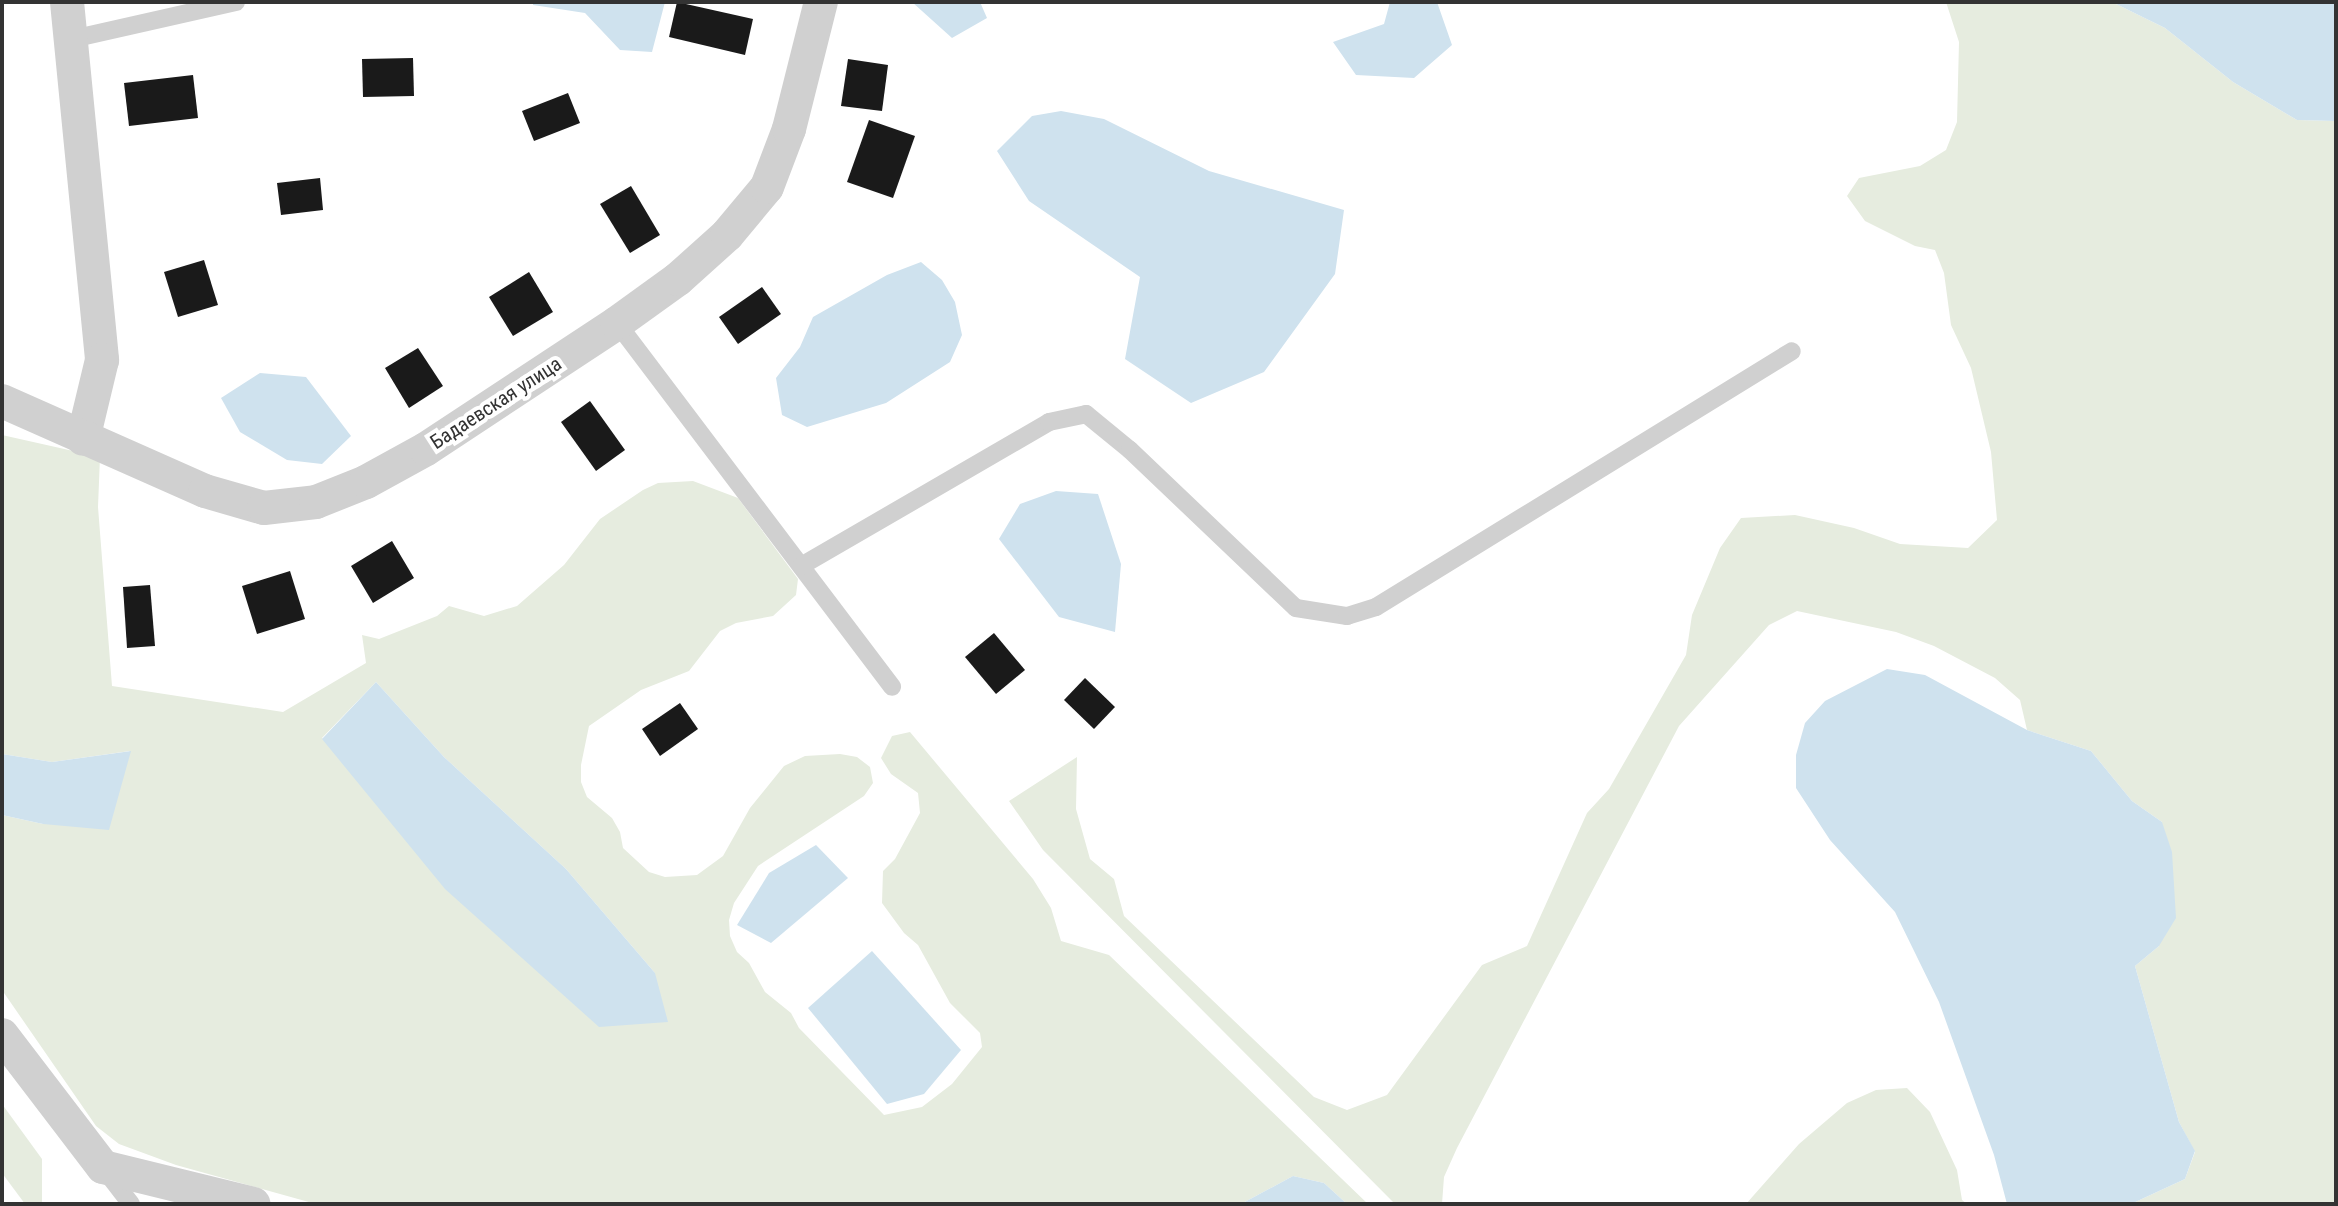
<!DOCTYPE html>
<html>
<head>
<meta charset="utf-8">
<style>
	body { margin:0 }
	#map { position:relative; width:2338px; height:1206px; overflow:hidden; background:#fff; font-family:"Roboto Condensed",sans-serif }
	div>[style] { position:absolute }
	.green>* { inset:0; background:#e6ecdf }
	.water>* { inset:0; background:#cfe2ee }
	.building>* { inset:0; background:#1a1a1a }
	.service>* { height:18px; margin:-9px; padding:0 9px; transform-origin:9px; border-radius:9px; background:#d0d0d0 }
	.minor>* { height:34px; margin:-17px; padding:0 17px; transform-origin:17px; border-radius:17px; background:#d0d0d0 }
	span { translate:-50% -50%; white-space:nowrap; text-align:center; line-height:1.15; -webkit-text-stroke:8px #fff; paint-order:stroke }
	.street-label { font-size:20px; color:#333 }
	.frame { position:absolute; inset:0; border:4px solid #333; pointer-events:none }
</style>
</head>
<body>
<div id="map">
	<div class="green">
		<div style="clip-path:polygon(1946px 2px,2112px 2px,2165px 28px,2233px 82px,2297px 120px,2336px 121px,2336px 1204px,2131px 1204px,2185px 1179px,2195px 1152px,2179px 1122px,2135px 966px,2159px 946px,2162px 822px,2132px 801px,2091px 751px,2027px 730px,2020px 700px,1995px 678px,1934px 646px,1896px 632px,1797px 611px,1769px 625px,1679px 726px,1457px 1148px,1444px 1177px,1442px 1204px,1395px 1204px,1043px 850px,1009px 801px,1077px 757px,1076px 809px,1090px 859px,1114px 879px,1124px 916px,1314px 1097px,1347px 1110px,1387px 1095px,1482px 965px,1527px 946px,1587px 813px,1609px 789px,1686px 655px,1692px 615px,1720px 548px,1741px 518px,1795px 515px,1854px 528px,1900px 544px,1968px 548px,1997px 520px,1991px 452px,1971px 368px,1951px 325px,1944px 273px,1935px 250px,1915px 246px,1865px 221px,1847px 196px,1859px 178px,1920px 166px,1946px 150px,1957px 122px,1959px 42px)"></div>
		<div style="clip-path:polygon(evenodd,2px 435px,100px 457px,98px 507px,112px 686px,283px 712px,366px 663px,362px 635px,379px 639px,437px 616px,449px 606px,484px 616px,517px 606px,564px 565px,600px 519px,643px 490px,658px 483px,693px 481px,738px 498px,798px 579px,796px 595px,773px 616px,736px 623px,720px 631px,689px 671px,641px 690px,589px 726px,581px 765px,581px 782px,587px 797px,612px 818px,620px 832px,623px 848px,649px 872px,665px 877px,697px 875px,723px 856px,750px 808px,784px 766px,805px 756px,840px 754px,857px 757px,870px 767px,873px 783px,864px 796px,758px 866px,734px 903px,729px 920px,730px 936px,737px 952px,749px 963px,765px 992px,791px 1013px,799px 1028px,884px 1115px,922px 1107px,952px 1084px,982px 1047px,980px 1033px,950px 1003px,918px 945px,904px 933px,882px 903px,883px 871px,895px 859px,920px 813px,918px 793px,891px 774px,881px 758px,892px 736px,910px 732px,1033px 879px,1051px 908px,1061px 941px,1109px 955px,1368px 1204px,1347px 1204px,1324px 1183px,1293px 1176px,1241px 1204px,316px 1204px,176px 1165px,119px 1144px,96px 1126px,2px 990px,2px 815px,43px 824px,130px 751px,52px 762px,2px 754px,2px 435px,376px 682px,444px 757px,566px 869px,655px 973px,322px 738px,376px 682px)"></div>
		<div style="clip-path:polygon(1907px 1088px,1930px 1112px,1957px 1170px,1962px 1200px,1967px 1204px,1746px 1204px,1799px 1144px,1847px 1103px,1876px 1090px)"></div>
		<div style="clip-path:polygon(2px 1104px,42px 1159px,42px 1204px,25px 1204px,2px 1173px)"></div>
	</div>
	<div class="water">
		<div style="clip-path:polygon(533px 2px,665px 2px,652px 52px,620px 50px,585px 13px,533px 5px)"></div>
		<div style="clip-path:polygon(912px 2px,980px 2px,987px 18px,952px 38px)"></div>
		<div style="clip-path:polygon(1390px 2px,1437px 2px,1452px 45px,1414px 78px,1356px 75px,1333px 42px,1384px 24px)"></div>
		<div style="clip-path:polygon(2112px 2px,2336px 2px,2336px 121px,2297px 120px,2233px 82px,2165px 28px)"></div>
		<div style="clip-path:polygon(1061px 111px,1104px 119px,1209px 171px,1344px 210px,1335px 274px,1264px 372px,1191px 403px,1125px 359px,1140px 277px,1029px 201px,997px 151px,1032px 116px)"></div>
		<div style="clip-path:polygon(921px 262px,942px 280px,955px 302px,962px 335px,950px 362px,886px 403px,807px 427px,782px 415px,776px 378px,800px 347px,813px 317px,887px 275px)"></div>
		<div style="clip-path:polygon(260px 373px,306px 377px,351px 436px,322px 464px,287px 460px,240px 432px,221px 398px)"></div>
		<div style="clip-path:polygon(1056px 491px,1098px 494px,1121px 564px,1115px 632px,1059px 617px,999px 539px,1020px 504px)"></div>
		<div style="clip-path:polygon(1887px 669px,1925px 675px,2027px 730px,2091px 751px,2132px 801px,2162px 822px,2172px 852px,2176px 918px,2159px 946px,2135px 966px,2179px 1122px,2195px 1151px,2185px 1179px,2131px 1204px,2007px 1204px,1994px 1155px,1939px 1002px,1895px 912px,1830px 840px,1796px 788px,1796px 755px,1805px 723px,1825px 701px)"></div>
		<div style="clip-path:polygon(376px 682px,444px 757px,566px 869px,655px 973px,668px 1022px,599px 1027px,445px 889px,322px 739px)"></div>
		<div style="clip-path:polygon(131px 751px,109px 830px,43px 824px,2px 815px,2px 754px,52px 762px)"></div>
		<div style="clip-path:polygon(816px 845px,848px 878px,771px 943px,737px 925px,769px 873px)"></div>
		<div style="clip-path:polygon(872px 951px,961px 1050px,924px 1094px,887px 1104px,808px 1008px)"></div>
		<div style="clip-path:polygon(1293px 1176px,1324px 1183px,1347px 1204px,1241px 1204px)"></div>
	</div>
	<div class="building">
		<div style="clip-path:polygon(677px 2px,753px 19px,745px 55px,669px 37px)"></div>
		<div style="clip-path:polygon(413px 58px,414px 96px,363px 97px,362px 59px)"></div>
		<div style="clip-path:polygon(848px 59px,888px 65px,882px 111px,841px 106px)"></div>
		<div style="clip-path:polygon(193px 75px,198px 118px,129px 126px,124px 83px)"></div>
		<div style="clip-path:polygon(568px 93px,580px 123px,534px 141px,522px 111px)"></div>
		<div style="clip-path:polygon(869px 120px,915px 136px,893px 198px,847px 182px)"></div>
		<div style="clip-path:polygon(320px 178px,323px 210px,281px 215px,277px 183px)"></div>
		<div style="clip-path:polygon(631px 186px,660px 235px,630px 253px,600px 204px)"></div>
		<div style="clip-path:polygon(204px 260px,218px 305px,178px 317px,164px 272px)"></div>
		<div style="clip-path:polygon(529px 272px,553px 312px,513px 336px,489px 297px)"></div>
		<div style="clip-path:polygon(762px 287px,781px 314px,738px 344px,719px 317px)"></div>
		<div style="clip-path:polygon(418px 348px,443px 386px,409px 408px,385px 368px)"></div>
		<div style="clip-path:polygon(590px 401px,625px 450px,596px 471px,561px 422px)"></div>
		<div style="clip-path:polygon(392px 541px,414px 578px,373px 603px,351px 566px)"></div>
		<div style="clip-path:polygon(290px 571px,305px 619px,257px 634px,242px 586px)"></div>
		<div style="clip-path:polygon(150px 585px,155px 646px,127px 648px,123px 587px)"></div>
		<div style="clip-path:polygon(994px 633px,1025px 670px,996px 694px,965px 657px)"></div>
		<div style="clip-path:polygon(1085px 678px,1115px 707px,1094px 729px,1064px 700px)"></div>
		<div style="clip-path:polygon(680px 703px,698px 729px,660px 756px,642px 729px)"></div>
	</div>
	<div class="service">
		<div style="left:72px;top:39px;width:168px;rotate:-12.7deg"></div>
		<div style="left:617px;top:323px;width:456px;rotate:52.9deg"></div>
		<div style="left:801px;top:566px;width:287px;rotate:-30.1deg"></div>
		<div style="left:1049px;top:422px;width:38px;rotate:-12deg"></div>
		<div style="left:1086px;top:414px;width:57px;rotate:39.3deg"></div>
		<div style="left:1130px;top:450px;width:229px;rotate:43.6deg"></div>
		<div style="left:1296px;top:608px;width:52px;rotate:8.9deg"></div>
		<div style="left:1347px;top:616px;width:30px;rotate:-17deg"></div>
		<div style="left:1376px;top:607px;width:488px;rotate:-31.6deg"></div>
		<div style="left:104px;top:1169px;width:44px;rotate:52.4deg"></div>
	</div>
	<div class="minor">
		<div style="left:67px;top:2px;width:360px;rotate:84.4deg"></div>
		<div style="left:102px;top:360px;width:81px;rotate:103.5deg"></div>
		<div style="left:2px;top:401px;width:222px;rotate:23.9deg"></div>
		<div style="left:205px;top:491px;width:61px;rotate:16.1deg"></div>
		<div style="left:264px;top:508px;width:52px;rotate:-6.6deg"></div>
		<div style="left:316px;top:502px;width:54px;rotate:-21.8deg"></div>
		<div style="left:366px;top:482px;width:68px;rotate:-28.8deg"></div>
		<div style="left:426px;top:449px;width:229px;rotate:-33.4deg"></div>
		<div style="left:617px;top:323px;width:75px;rotate:-35.8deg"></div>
		<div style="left:678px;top:279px;width:66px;rotate:-41.9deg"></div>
		<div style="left:727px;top:235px;width:62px;rotate:-50.2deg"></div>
		<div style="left:767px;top:187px;width:62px;rotate:-69.2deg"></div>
		<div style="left:789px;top:129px;width:131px;rotate:-75.9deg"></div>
		<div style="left:2px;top:1035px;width:166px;rotate:52.6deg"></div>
		<div style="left:103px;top:1167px;width:155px;rotate:13.8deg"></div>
	</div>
	<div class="street-label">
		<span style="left:496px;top:403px;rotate:-33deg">Бадаевская улица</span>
	</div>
	<div class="frame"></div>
</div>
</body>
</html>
